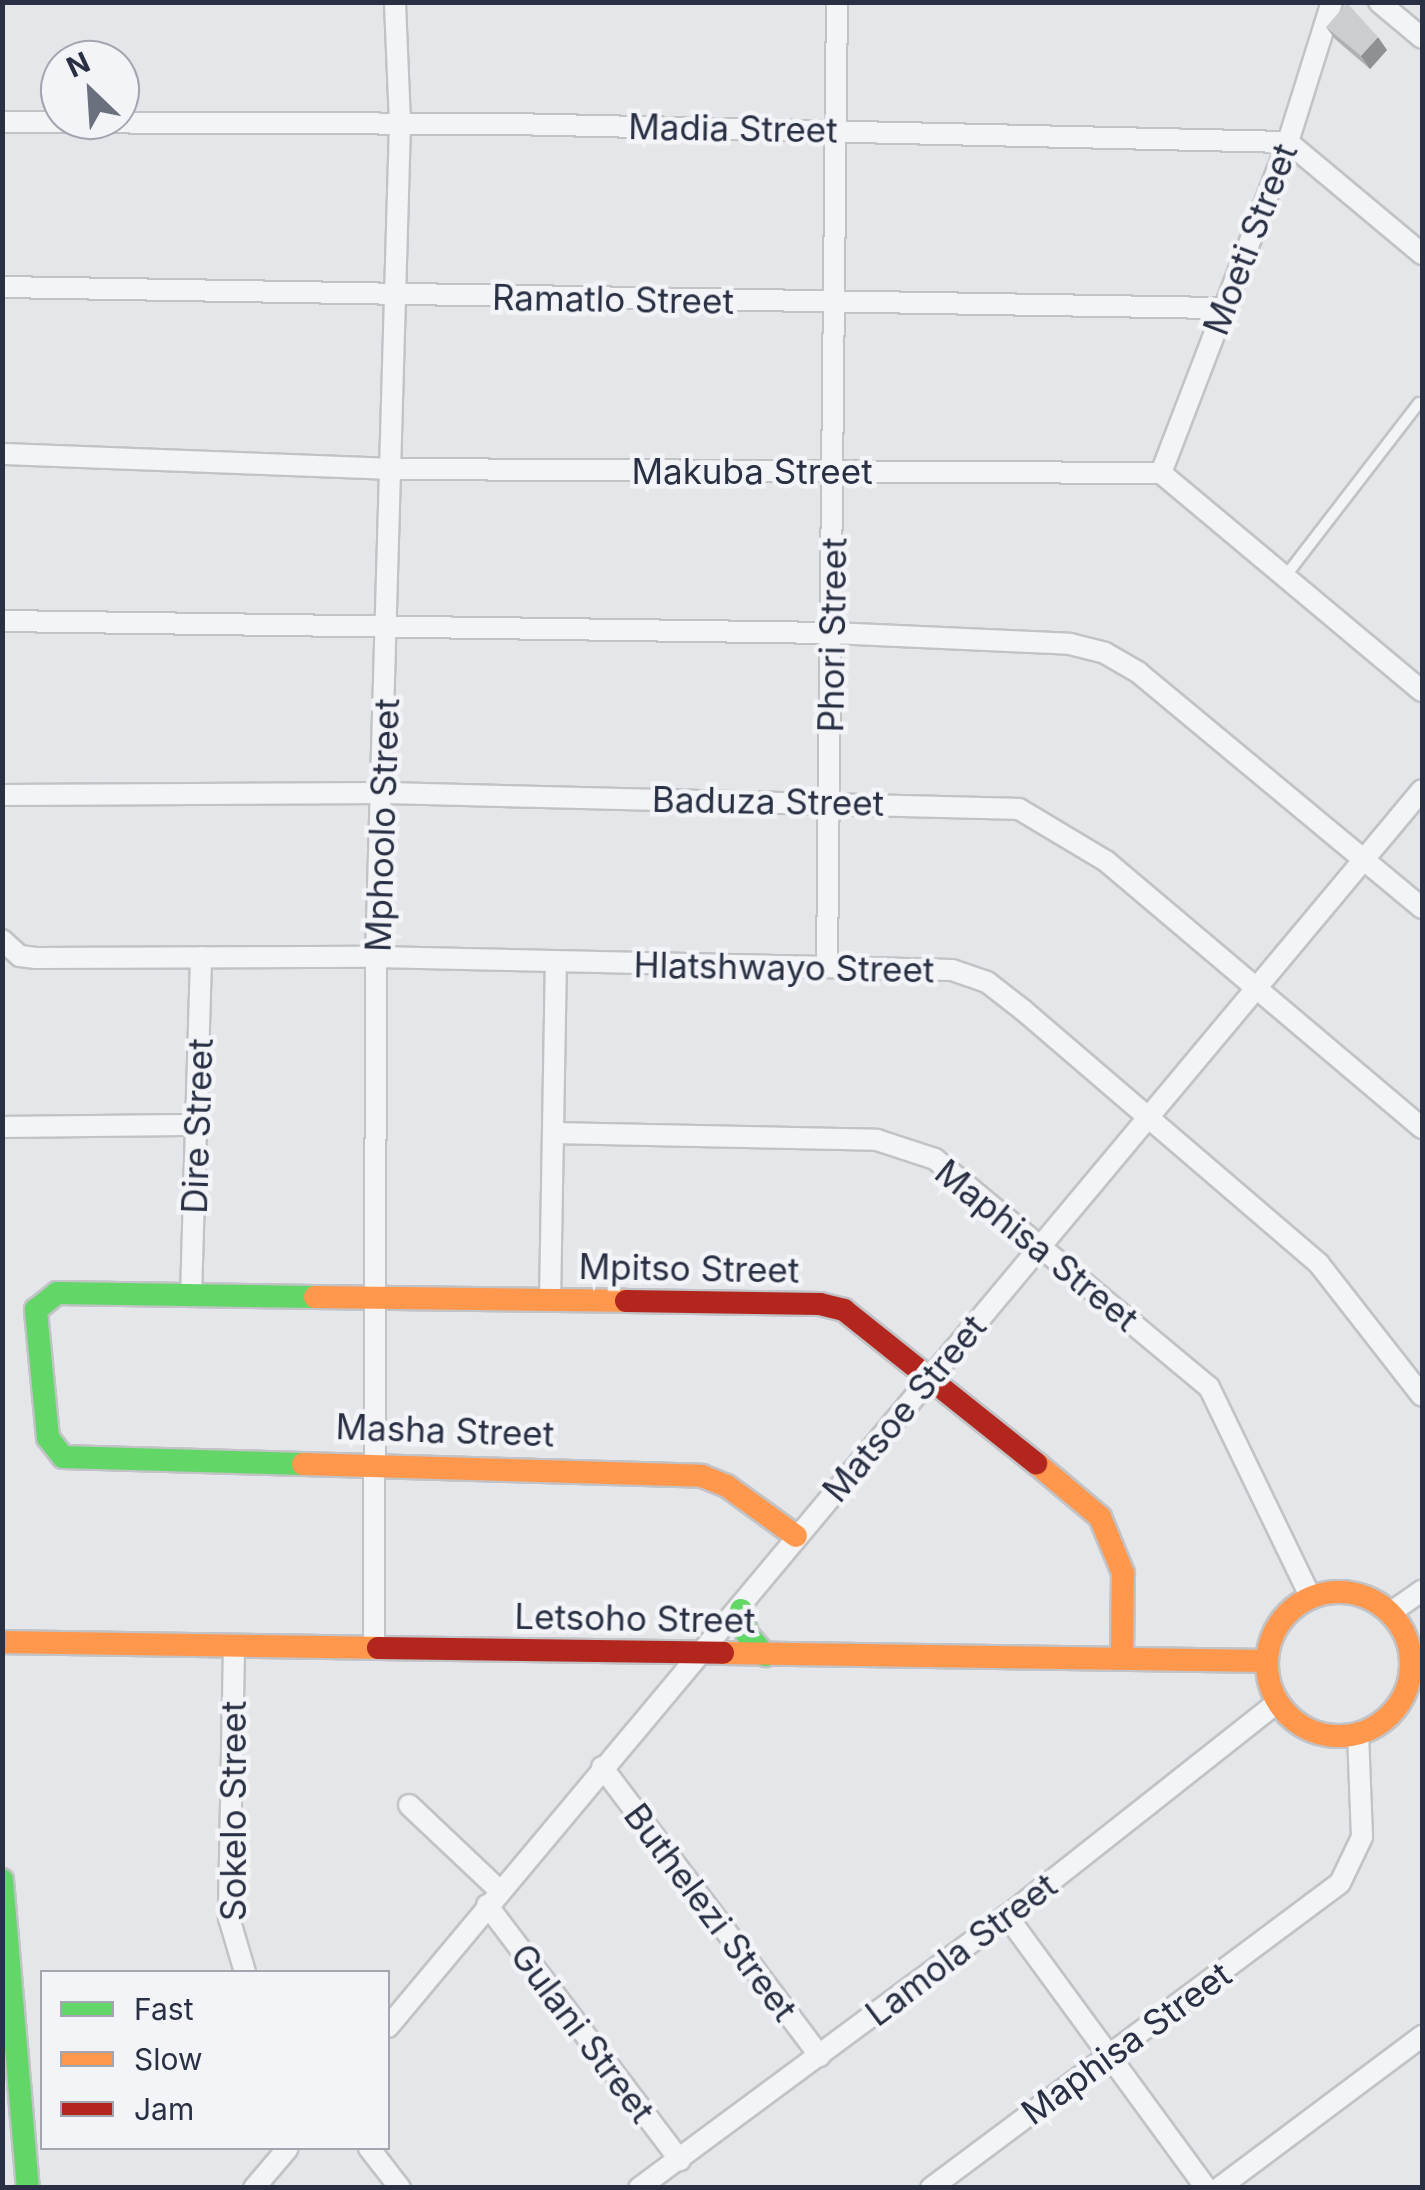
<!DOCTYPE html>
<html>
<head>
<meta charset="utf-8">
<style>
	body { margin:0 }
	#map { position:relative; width:1425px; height:2190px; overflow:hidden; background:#e4e6e9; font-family:Inter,sans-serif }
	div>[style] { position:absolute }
	.roads { filter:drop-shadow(2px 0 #c1c3c7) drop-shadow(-2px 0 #c1c3c7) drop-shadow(0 2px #c1c3c7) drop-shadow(0 -2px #c1c3c7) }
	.lane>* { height:10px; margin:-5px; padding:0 5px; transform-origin:5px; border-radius:5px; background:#f3f4f6 }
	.street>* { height:20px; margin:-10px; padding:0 10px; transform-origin:10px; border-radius:10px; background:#f3f4f6 }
	.fast>* { height:22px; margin:-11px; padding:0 11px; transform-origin:11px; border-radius:11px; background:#63d668 }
	.slow>* { height:22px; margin:-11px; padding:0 11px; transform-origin:11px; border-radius:11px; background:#ff974d }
	.slow>.ring { margin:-11px; padding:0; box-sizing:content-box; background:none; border:22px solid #ff974d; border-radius:50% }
	.jam>* { height:22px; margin:-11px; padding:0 11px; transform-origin:11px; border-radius:11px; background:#b3261e }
	.wall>* { inset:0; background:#afb0b4 }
	.shaded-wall>* { inset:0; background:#8e9092 }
	.building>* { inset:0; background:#cbcdd1 }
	span { translate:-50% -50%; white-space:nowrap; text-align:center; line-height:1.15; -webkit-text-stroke:9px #f2f4f8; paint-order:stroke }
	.street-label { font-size:35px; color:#2a3044 }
	.frame { position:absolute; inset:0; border:5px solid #2a3044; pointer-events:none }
	.legend { position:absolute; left:40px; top:1970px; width:350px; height:180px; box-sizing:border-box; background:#f2f4f8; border:2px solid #a2a6b0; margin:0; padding:12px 18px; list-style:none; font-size:30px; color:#2a3044 }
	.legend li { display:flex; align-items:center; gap:20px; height:50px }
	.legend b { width:50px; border:2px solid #a2a6b0 }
	.north { position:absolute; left:40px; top:40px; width:100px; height:100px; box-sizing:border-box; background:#f2f4f8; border:2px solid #a2a6b0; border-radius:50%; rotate:335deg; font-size:28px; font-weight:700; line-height:40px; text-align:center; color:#2a3044 }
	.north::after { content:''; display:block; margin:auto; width:35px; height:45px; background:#6b707e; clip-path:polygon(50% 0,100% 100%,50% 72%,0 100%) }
</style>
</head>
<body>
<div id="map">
	<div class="roads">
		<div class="lane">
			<div style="left:1284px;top:578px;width:221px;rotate:-52.4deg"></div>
		</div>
		<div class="street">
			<div style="left:1379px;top:2px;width:56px;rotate:39.9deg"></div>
			<div style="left:2px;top:122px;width:509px;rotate:0.23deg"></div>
			<div style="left:511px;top:124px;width:777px;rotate:1.33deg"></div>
			<div style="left:1288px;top:142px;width:175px;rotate:39.9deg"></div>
			<div style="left:2px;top:287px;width:1221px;rotate:0.99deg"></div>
			<div style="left:2px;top:454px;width:388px;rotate:2.2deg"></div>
			<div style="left:390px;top:469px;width:771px;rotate:0.3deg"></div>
			<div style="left:1161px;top:473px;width:340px;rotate:39.9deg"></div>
			<div style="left:1161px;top:473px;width:355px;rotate:-69deg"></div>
			<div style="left:1288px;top:142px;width:147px;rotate:-72.6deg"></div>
			<div style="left:2px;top:621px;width:830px;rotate:0.83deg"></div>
			<div style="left:832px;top:633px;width:238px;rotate:2.6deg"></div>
			<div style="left:1070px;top:644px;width:36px;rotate:14deg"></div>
			<div style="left:1105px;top:653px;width:39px;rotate:30deg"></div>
			<div style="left:1139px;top:673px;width:368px;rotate:39.7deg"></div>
			<div style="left:2px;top:795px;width:384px;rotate:-0.3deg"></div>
			<div style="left:386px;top:793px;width:633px;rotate:1.45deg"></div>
			<div style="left:1019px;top:809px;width:101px;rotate:30.9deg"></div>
			<div style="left:1106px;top:861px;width:414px;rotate:40.2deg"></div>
			<div style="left:2px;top:940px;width:24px;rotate:42deg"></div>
			<div style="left:20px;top:956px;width:16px;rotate:7deg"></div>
			<div style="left:36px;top:958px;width:340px;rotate:-0.2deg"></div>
			<div style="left:376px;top:957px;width:576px;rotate:1.29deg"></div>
			<div style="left:952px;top:970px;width:37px;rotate:19deg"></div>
			<div style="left:987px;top:982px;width:46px;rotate:37.9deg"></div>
			<div style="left:1023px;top:1010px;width:390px;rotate:40.6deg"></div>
			<div style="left:1319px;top:1264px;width:167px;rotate:52deg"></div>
			<div style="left:827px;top:967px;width:965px;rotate:-89.41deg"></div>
			<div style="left:3px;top:1127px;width:195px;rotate:-0.6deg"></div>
			<div style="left:553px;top:1133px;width:324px;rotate:1.2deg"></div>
			<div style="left:877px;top:1140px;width:61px;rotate:18.1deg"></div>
			<div style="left:935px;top:1159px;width:356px;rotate:39.8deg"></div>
			<div style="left:1209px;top:1387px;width:234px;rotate:64.2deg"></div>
			<div style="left:191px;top:1296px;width:339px;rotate:-88.3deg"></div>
			<div style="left:550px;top:1301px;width:339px;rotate:-89deg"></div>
			<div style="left:1390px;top:1613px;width:39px;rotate:-35deg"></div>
			<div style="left:234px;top:1648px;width:270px;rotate:91.1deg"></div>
			<div style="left:229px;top:1918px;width:56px;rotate:73.5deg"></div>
			<div style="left:374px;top:1649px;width:692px;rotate:-89.83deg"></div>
			<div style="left:376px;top:957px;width:834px;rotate:-88.35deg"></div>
			<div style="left:400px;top:123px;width:121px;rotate:-92.4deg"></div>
			<div style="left:602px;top:1767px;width:362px;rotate:53deg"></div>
			<div style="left:409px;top:1805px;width:124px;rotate:43.4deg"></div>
			<div style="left:487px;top:1905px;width:320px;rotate:52.9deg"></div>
			<div style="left:1007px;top:1916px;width:337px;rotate:53.8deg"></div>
			<div style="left:388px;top:2027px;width:1612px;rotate:-50.11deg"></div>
			<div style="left:369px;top:2148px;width:51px;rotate:52.2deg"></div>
			<div style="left:254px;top:2188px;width:52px;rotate:-49.6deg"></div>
			<div style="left:639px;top:2188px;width:458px;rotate:-36.5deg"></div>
			<div style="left:1007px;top:1916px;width:345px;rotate:-38.3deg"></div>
			<div style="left:931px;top:2188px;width:510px;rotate:-36.71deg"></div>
			<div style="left:1340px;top:1883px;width:51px;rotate:-64.4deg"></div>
			<div style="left:1362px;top:1837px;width:104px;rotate:-92.2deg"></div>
			<div style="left:1219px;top:2188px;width:254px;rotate:-36.8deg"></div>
		</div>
		<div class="fast">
			<div style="left:303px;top:1464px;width:240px;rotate:-178.3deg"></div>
			<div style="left:63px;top:1457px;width:24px;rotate:-128deg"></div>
			<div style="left:48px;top:1438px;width:129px;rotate:-95.4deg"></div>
			<div style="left:36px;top:1310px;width:27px;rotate:-39deg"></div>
			<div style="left:57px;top:1293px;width:258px;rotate:0.9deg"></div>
			<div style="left:741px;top:1610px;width:25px;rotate:76deg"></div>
			<div style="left:747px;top:1634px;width:28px;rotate:49deg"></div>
			<div style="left:2px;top:1880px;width:309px;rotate:85.2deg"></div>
		</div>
		<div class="slow">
			<div style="left:315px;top:1297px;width:311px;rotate:0.7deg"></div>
			<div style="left:1036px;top:1463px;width:84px;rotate:40.2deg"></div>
			<div style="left:1100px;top:1517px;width:61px;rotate:67.7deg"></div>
			<div style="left:1123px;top:1573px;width:85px;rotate:90.7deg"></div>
			<div style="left:303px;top:1464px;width:399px;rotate:1.7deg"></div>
			<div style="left:702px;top:1476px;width:27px;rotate:22deg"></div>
			<div style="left:727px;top:1486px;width:85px;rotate:35.9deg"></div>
			<div class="ring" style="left:1267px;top:1592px;width:122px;height:122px"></div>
			<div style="left:2px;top:1642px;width:376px;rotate:0.9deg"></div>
			<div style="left:723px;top:1653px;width:544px;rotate:0.84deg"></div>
		</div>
		<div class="jam">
			<div style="left:626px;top:1301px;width:194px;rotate:0.9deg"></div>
			<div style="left:820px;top:1304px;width:25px;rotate:14deg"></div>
			<div style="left:844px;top:1310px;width:246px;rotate:38.6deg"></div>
			<div style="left:378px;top:1648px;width:345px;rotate:0.8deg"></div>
		</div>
	</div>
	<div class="wall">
		<div style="clip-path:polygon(1326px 27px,1387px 50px,1370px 69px,1335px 39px)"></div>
	</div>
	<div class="shaded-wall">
		<div style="clip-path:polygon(1378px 37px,1387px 50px,1370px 69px,1361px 56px)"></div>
	</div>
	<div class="building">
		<div style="clip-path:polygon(1347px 3px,1378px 37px,1361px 56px,1326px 27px)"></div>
	</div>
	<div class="street-label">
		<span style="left:733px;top:128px;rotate:1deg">Madia Street</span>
		<span style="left:1250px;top:239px;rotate:-69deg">Moeti Street</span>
		<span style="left:613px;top:299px;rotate:1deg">Ramatlo Street</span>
		<span style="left:752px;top:471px">Makuba Street</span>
		<span style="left:832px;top:635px;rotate:-89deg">Phori Street</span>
		<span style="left:768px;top:801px;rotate:1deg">Baduza Street</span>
		<span style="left:382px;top:825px;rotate:-88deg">Mphoolo Street</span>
		<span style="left:784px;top:967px;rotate:1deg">Hlatshwayo Street</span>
		<span style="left:197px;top:1126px;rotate:-88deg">Dire Street</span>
		<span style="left:1037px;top:1245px;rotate:39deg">Maphisa Street</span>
		<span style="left:689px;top:1268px;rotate:1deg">Mpitso Street</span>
		<span style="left:904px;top:1408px;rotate:-50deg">Matsoe Street</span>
		<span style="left:445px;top:1430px;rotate:2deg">Masha Street</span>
		<span style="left:635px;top:1618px;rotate:1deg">Letsoho Street</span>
		<span style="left:233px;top:1811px;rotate:-90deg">Sokelo Street</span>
		<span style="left:711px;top:1912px;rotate:53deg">Buthelezi Street</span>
		<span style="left:961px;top:1949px;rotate:-37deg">Lamola Street</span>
		<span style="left:583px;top:2033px;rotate:53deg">Gulani Street</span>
		<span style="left:1126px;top:2043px;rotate:-36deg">Maphisa Street</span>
	</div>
	<div class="frame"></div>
	<ul class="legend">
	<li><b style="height:12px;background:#63d668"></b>Fast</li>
	<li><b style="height:12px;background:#ff974d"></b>Slow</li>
	<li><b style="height:12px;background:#b3261e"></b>Jam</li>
	</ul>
	<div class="north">N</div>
</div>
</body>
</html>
